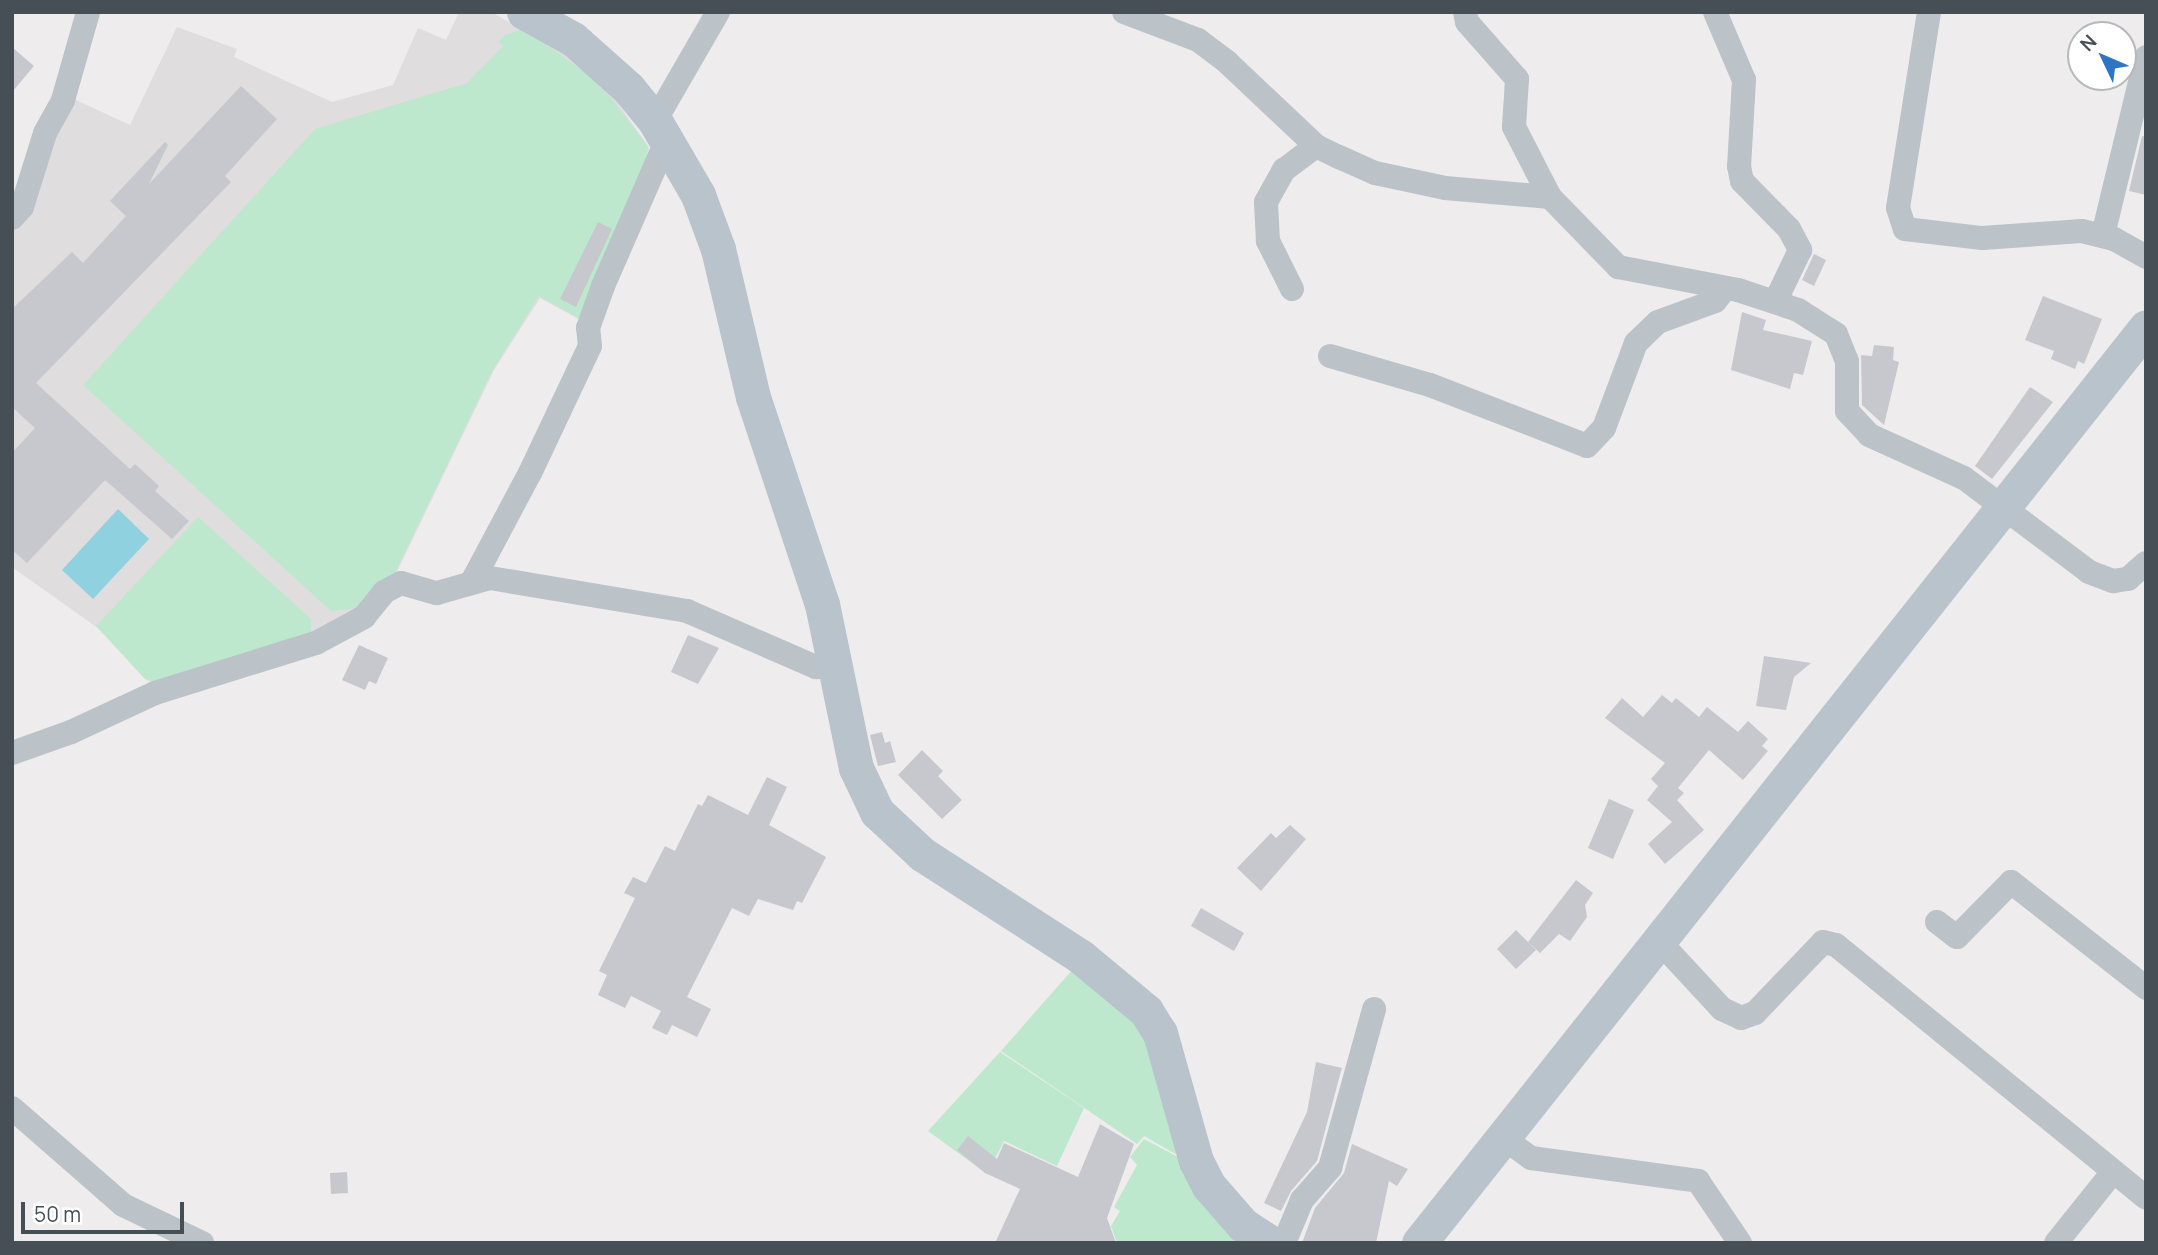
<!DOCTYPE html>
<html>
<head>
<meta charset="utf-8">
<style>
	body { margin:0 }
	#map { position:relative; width:2158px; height:1255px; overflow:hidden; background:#eeecec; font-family:Manrope,sans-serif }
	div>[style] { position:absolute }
	.education>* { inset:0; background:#dfdddd }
	.green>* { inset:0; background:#bee8cd }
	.water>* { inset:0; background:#90d1df }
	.building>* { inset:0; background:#c7c8ce }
	.street>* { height:24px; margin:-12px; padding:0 12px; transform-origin:12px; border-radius:12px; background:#bbc3c9 }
	.secondary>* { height:35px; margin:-17.5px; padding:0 17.5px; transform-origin:17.5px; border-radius:17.5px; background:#b9c3cc }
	span { translate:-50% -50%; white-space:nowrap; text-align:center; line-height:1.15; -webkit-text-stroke:5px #fff; paint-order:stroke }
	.frame { position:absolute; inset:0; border:14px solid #464f56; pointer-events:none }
	.north { position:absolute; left:2067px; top:21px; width:70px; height:70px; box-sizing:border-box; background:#fff; border:2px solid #b5b9bb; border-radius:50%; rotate:314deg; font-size:19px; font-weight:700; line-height:28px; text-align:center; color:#464f56 }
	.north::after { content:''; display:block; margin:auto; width:24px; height:32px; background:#2e75c5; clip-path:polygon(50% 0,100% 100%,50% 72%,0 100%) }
	.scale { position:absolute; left:21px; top:1202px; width:163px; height:32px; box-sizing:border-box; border:4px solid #464f56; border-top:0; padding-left:9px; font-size:21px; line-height:24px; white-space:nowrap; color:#464f56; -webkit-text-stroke:5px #fff; paint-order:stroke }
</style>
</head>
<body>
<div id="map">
	<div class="education">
		<div style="clip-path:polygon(459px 12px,491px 12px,556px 48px,614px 98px,649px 147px,647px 171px,582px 321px,540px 298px,494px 370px,393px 580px,362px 609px,312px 638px,159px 684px,146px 680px,102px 631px,12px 567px,12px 229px,52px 137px,74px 99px,130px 125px,177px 27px,237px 49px,234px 57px,332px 102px,393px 85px,418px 28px,446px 40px)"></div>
	</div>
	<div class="green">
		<div style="clip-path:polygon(524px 29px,587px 74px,612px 99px,648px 147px,645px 171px,582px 320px,539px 296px,492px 371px,392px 579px,361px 608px,331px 611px,83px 385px,315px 129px,467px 83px,503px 46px,499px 42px,505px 35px)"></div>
		<div style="clip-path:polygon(198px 517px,311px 619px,311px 637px,158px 683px,145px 679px,96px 626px)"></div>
		<div style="clip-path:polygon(1073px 969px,1138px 1025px,1148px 1041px,1179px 1156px,1144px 1136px,1137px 1144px,1001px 1051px)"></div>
		<div style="clip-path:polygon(1000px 1052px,1084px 1108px,1057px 1166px,1004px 1141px,987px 1174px,928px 1131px)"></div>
		<div style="clip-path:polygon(1144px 1139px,1178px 1157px,1241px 1243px,1117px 1243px,1111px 1226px,1120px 1211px,1114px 1207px,1137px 1165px,1130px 1157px)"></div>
	</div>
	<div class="water">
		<div style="clip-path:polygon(118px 509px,149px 539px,93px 599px,62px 570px)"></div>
	</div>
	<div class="building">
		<div style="clip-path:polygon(12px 47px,34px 66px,12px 92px)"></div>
		<div style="clip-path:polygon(241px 86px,277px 119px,225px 176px,231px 182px,36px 383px,130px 469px,135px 464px,159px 486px,155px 491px,189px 521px,172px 539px,105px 480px,27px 563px,12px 550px,12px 453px,35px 428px,12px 407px,12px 309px,72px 252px,83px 263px,126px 216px,110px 201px,165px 142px,168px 145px,149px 184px)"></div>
		<div style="clip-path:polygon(2142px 136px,2146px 137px,2146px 195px,2129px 191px)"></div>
		<div style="clip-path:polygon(598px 222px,612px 229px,576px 307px,560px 299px)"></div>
		<div style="clip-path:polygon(1814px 254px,1826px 260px,1814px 286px,1802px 280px)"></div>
		<div style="clip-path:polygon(2043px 296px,2102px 319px,2084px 364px,2078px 361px,2075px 369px,2051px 359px,2054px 351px,2025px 340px)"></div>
		<div style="clip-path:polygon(1742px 312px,1766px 320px,1763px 330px,1812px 341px,1803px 375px,1794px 373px,1790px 389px,1731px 370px)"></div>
		<div style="clip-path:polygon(1874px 345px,1894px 347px,1893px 360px,1899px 362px,1884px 425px,1862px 405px,1861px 355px,1872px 356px)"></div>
		<div style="clip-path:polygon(2030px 387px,2053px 402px,1992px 479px,1975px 466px)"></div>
		<div style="clip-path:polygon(688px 635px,719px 648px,698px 684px,671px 672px)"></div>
		<div style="clip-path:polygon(359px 645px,388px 658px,376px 684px,369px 681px,365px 690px,342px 680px)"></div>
		<div style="clip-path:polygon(1764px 656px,1811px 663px,1794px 677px,1786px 710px,1756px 706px)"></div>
		<div style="clip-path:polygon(1662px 695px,1672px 703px,1676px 698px,1699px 717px,1707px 707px,1738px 732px,1748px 721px,1768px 739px,1762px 746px,1768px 751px,1743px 780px,1709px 750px,1678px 788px,1684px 793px,1677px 800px,1704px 830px,1665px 864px,1648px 844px,1672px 822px,1647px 800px,1658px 786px,1651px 779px,1665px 763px,1605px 718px,1622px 698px,1643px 717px)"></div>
		<div style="clip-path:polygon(882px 732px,885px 743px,890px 741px,896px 762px,878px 766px,870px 735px)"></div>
		<div style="clip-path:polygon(922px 750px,943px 771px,938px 776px,962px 800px,942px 819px,898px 775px)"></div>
		<div style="clip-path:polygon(767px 777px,787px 787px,769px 825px,826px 857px,802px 903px,797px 901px,793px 910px,758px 899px,749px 916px,732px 908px,687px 997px,711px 1009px,697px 1037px,672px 1025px,667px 1035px,652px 1028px,661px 1011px,631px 996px,625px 1008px,598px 995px,607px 975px,599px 971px,635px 898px,624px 893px,633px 877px,646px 883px,665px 846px,675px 851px,698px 804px,702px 806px,708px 795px,748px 815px)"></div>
		<div style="clip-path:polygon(1609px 799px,1634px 810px,1613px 859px,1588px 848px)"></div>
		<div style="clip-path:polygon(1290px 825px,1306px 839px,1261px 891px,1237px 868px,1271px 833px,1276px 838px)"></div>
		<div style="clip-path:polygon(1576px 880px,1593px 893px,1585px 905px,1587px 917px,1570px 941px,1559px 934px,1540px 953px,1528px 942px)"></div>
		<div style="clip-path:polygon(1201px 908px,1244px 933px,1234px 951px,1191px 926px)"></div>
		<div style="clip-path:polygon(1516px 930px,1536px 950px,1516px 969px,1497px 949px)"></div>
		<div style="clip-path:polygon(1316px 1062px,1342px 1068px,1341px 1071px,1317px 1161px,1291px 1191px,1281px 1211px,1264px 1203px,1307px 1112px)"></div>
		<div style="clip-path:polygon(1100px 1124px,1134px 1144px,1107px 1218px,1116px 1243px,995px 1243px,1020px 1189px,985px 1173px,957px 1150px,968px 1136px,997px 1159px,1004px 1143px,1078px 1177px)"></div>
		<div style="clip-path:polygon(1352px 1144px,1408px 1169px,1397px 1186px,1389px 1181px,1376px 1243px,1302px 1243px,1315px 1208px,1344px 1173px)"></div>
		<div style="clip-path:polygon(347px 1172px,348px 1193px,331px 1194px,330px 1173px)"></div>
	</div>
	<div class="street">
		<div style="left:1124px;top:12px;width:79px;rotate:20.7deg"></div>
		<div style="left:1198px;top:40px;width:36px;rotate:37deg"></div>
		<div style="left:1227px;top:62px;width:122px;rotate:43.3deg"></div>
		<div style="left:1316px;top:146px;width:25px;rotate:26deg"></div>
		<div style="left:1339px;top:157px;width:39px;rotate:24deg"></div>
		<div style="left:1375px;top:173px;width:72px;rotate:12.1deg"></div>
		<div style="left:1445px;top:188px;width:105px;rotate:4.9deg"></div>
		<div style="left:1550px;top:197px;width:98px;rotate:45.8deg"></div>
		<div style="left:1618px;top:267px;width:122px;rotate:10.9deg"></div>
		<div style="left:1738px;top:290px;width:63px;rotate:18.4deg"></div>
		<div style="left:1798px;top:310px;width:45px;rotate:32.3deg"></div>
		<div style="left:1836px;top:334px;width:29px;rotate:68deg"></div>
		<div style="left:1847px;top:361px;width:50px;rotate:90deg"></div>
		<div style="left:1847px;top:411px;width:33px;rotate:47deg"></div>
		<div style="left:1869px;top:435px;width:104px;rotate:24.4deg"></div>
		<div style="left:1964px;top:478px;width:156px;rotate:36.9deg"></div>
		<div style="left:2089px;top:572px;width:26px;rotate:21deg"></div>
		<div style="left:2113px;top:581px;width:15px;rotate:-8deg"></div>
		<div style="left:2128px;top:579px;width:24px;rotate:-42deg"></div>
		<div style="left:1465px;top:12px;width:10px;rotate:79deg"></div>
		<div style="left:1467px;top:22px;width:76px;rotate:48.7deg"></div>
		<div style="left:1517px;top:79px;width:48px;rotate:93.6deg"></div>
		<div style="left:1514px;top:127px;width:79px;rotate:62.8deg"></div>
		<div style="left:1715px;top:12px;width:74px;rotate:66.9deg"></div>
		<div style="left:1744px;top:80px;width:86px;rotate:93.3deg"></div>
		<div style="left:1739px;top:166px;width:15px;rotate:79deg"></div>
		<div style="left:1742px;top:181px;width:67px;rotate:45.6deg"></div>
		<div style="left:1789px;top:229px;width:24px;rotate:62deg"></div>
		<div style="left:1800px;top:250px;width:55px;rotate:115.6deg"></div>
		<div style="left:1929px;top:12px;width:198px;rotate:99deg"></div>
		<div style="left:1898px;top:208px;width:22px;rotate:72deg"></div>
		<div style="left:1905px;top:229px;width:78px;rotate:6.7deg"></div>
		<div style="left:1982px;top:238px;width:100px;rotate:-4deg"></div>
		<div style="left:2082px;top:231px;width:33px;rotate:14deg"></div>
		<div style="left:2114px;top:239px;width:37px;rotate:29deg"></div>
		<div style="left:655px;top:121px;width:126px;rotate:-60deg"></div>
		<div style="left:12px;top:218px;width:15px;rotate:-48deg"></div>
		<div style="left:22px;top:207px;width:77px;rotate:-72.7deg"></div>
		<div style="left:45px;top:133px;width:38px;rotate:-61deg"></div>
		<div style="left:63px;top:100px;width:91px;rotate:-74.1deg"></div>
		<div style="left:2103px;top:235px;width:183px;rotate:-76.4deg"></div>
		<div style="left:1292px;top:289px;width:54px;rotate:-116.6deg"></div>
		<div style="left:1268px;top:241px;width:39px;rotate:-93deg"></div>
		<div style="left:1266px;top:202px;width:37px;rotate:-61deg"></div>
		<div style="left:1284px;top:170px;width:40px;rotate:-37deg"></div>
		<div style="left:1330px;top:356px;width:104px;rotate:16.2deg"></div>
		<div style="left:1430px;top:385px;width:168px;rotate:21.2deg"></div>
		<div style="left:1587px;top:446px;width:25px;rotate:-47deg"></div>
		<div style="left:1604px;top:428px;width:91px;rotate:-69.4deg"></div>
		<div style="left:1636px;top:343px;width:30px;rotate:-44deg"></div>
		<div style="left:1658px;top:322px;width:61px;rotate:-20.2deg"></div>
		<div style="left:1715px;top:301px;width:14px;rotate:-51deg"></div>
		<div style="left:473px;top:580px;width:121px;rotate:-62deg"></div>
		<div style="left:530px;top:473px;width:140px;rotate:-64.7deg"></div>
		<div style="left:590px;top:346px;width:18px;rotate:-96deg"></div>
		<div style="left:588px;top:328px;width:45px;rotate:-70.3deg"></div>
		<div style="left:603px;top:286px;width:157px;rotate:-66.4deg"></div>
		<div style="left:12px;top:753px;width:63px;rotate:-19.6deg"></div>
		<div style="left:71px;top:732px;width:93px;rotate:-24.9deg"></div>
		<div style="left:155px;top:693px;width:169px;rotate:-17.3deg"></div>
		<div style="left:316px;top:643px;width:55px;rotate:-28.4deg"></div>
		<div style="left:364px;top:617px;width:32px;rotate:-51deg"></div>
		<div style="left:384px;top:592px;width:19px;rotate:-28deg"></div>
		<div style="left:401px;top:583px;width:37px;rotate:16deg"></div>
		<div style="left:437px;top:593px;width:55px;rotate:-15.8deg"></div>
		<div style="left:490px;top:578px;width:200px;rotate:9.5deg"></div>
		<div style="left:687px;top:611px;width:141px;rotate:23.5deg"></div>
		<div style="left:816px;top:667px;width:20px"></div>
		<div style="left:1937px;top:922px;width:25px;rotate:37deg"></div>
		<div style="left:1957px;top:937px;width:77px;rotate:-45.5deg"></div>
		<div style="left:2011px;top:882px;width:172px;rotate:38.1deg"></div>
		<div style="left:1659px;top:941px;width:93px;rotate:47.2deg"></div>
		<div style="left:1722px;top:1009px;width:21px;rotate:25deg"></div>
		<div style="left:1741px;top:1018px;width:15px;rotate:-20deg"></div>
		<div style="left:1755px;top:1013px;width:98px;rotate:-46.2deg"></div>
		<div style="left:1823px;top:942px;width:13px;rotate:13deg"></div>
		<div style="left:1836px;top:945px;width:400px;rotate:39.2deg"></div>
		<div style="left:12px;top:1108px;width:147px;rotate:41.1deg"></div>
		<div style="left:123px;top:1205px;width:88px;rotate:25.7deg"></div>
		<div style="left:1502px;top:1137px;width:36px;rotate:36deg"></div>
		<div style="left:1531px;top:1158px;width:169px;rotate:7.8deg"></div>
		<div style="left:1698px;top:1181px;width:75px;rotate:55.9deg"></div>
		<div style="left:1284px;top:1243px;width:47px;rotate:-67.3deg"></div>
		<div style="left:1302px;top:1200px;width:43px;rotate:-48.8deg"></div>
		<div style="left:1330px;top:1168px;width:165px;rotate:-74.5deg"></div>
		<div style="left:2056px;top:1243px;width:90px;rotate:-51.3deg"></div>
	</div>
	<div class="secondary">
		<div style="left:524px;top:12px;width:56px;rotate:28.9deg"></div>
		<div style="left:573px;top:39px;width:74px;rotate:41.7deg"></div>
		<div style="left:628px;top:88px;width:43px;rotate:50.7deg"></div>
		<div style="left:655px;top:121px;width:86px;rotate:59.8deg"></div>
		<div style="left:698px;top:195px;width:58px;rotate:69.7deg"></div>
		<div style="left:718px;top:249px;width:152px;rotate:76.7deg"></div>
		<div style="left:753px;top:397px;width:218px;rotate:71.6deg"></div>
		<div style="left:822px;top:604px;width:167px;rotate:78.3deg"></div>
		<div style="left:856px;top:768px;width:49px;rotate:64.5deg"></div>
		<div style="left:877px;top:812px;width:62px;rotate:43deg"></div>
		<div style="left:922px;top:854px;width:189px;rotate:32.9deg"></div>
		<div style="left:1081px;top:957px;width:85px;rotate:39.7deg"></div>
		<div style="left:1146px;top:1011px;width:26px;rotate:58deg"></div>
		<div style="left:1160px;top:1033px;width:133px;rotate:74.3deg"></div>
		<div style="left:1196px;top:1161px;width:28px;rotate:63deg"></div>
		<div style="left:1209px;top:1186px;width:52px;rotate:48.9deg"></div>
		<div style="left:1243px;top:1225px;width:33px;rotate:33deg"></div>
		<div style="left:1419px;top:1243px;width:1169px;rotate:-51.56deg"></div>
	</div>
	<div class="frame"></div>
	<div class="north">N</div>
	<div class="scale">50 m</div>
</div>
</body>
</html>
